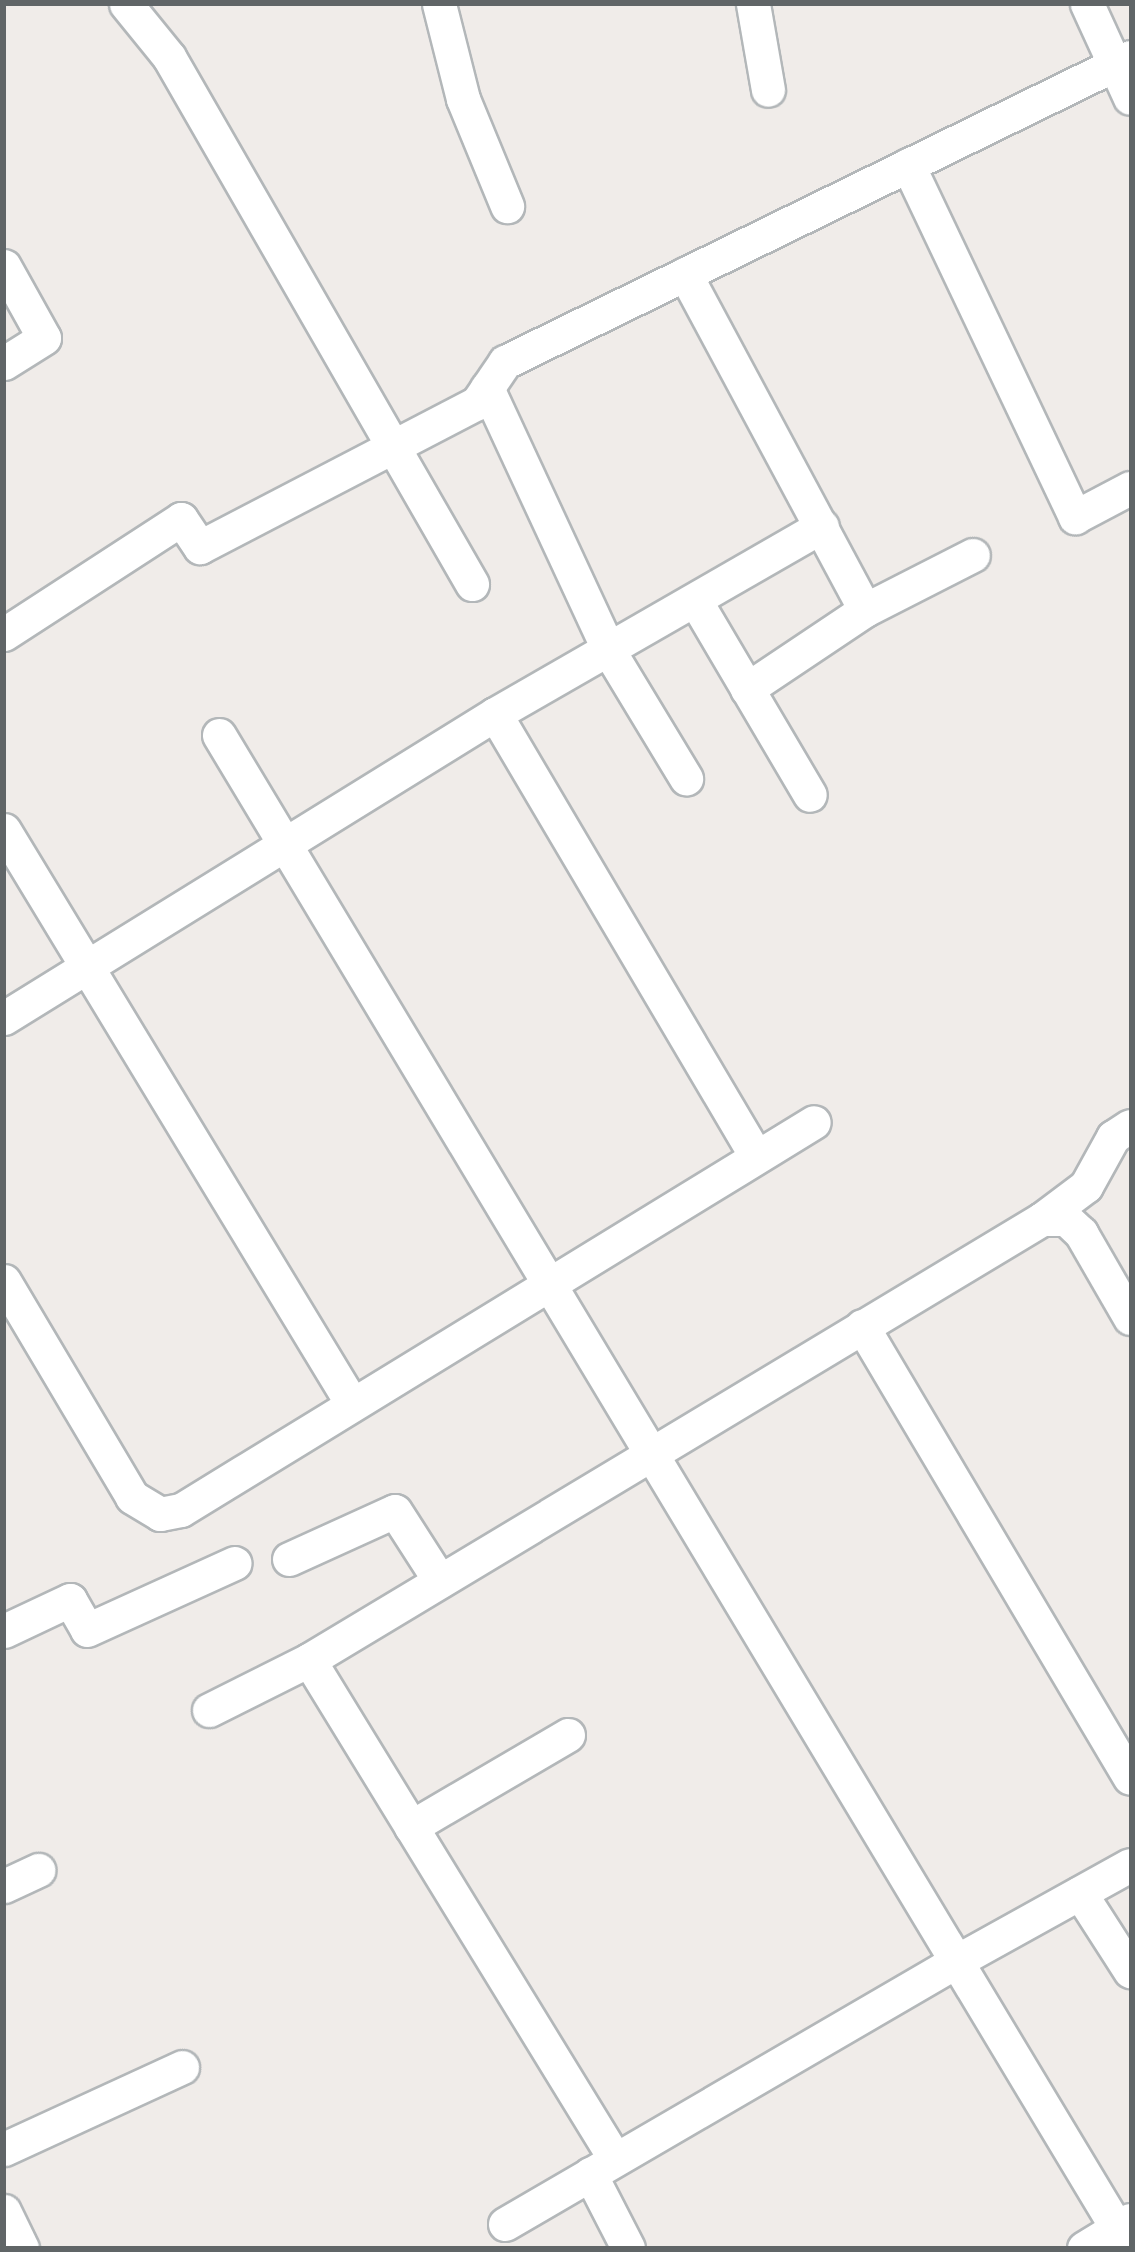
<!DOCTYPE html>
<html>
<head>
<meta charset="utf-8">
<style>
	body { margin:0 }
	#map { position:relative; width:1135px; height:2252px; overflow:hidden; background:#f0ece9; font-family:"Fira Sans Condensed",sans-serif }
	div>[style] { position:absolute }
	.roads { filter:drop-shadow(2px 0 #b3b7b9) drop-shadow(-2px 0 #b3b7b9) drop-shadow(0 2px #b3b7b9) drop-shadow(0 -2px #b3b7b9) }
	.street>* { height:33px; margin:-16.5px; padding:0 16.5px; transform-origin:16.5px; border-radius:16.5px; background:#fff }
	span { translate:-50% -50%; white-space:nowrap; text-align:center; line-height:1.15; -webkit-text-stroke:4.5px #fff; paint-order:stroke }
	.frame { position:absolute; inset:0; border:6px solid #606567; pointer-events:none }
</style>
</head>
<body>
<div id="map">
	<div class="roads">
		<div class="street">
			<div style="left:126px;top:4px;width:68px;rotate:50.9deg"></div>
			<div style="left:169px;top:57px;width:608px;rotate:60.1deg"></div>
			<div style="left:439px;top:4px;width:98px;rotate:75.8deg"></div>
			<div style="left:463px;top:99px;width:116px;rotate:67.6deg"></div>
			<div style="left:753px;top:4px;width:87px;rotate:80.1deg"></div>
			<div style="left:1087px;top:4px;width:103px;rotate:65.4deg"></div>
			<div style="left:908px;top:165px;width:390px;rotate:64.6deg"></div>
			<div style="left:1075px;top:517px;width:62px;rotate:-27.8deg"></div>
			<div style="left:4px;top:266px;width:82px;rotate:60.9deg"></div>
			<div style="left:44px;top:338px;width:47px;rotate:148deg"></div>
			<div style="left:685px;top:274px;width:381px;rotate:61.8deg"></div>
			<div style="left:487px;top:388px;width:290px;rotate:65.1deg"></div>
			<div style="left:609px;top:651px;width:149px;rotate:58.8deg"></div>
			<div style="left:695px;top:600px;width:226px;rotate:59.5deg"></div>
			<div style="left:4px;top:634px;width:211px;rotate:-33deg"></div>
			<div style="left:181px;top:519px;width:34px;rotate:56deg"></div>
			<div style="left:200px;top:547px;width:312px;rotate:-27.5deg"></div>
			<div style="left:477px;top:403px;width:50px;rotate:-55.7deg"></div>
			<div style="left:505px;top:362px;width:695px;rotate:-26.01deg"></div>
			<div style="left:747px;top:689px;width:142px;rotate:-33.8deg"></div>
			<div style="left:865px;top:610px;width:121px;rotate:-27deg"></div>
			<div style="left:495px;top:714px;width:513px;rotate:59.44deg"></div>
			<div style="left:219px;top:735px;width:1766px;rotate:58.98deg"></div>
			<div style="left:4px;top:830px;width:669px;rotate:58.76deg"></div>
			<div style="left:4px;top:1018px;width:577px;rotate:-31.76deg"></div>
			<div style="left:495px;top:714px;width:377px;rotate:-29.9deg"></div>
			<div style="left:1042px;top:1219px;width:55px;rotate:-36.9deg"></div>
			<div style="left:1086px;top:1186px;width:56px;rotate:-61.1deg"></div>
			<div style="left:1113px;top:1137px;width:20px;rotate:-33deg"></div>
			<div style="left:4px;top:1281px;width:251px;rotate:59.3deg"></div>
			<div style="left:132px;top:1497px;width:33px;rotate:31deg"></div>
			<div style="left:160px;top:1514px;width:21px;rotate:-11deg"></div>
			<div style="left:181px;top:1510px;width:742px;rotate:-31.51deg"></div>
			<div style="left:862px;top:1326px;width:525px;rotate:59.34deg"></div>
			<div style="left:289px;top:1559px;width:116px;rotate:-24.4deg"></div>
			<div style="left:395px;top:1511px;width:83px;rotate:57.3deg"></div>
			<div style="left:4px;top:1631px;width:73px;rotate:-25.2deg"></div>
			<div style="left:70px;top:1600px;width:34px;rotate:60deg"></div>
			<div style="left:87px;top:1630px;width:162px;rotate:-24.4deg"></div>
			<div style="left:309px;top:1660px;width:585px;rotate:58.48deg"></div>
			<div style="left:209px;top:1710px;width:112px;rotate:-26.6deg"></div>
			<div style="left:309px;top:1660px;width:855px;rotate:-31.03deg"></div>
			<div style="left:1042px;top:1219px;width:24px"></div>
			<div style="left:1066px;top:1219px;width:21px;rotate:43deg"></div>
			<div style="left:1081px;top:1233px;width:98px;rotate:60deg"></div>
			<div style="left:411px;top:1827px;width:182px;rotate:-30.4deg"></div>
			<div style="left:4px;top:1886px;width:38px;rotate:-25deg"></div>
			<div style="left:1080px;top:1893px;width:93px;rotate:57.3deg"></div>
			<div style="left:4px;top:2149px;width:196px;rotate:-24.7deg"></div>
			<div style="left:590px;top:2174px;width:83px;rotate:62.8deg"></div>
			<div style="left:4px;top:2211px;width:41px;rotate:64.1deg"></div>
			<div style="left:505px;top:2224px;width:521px;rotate:-30.21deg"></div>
			<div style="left:955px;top:1962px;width:200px;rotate:-29deg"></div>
			<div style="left:1084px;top:2248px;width:54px;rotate:-31.3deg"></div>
		</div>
	</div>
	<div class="frame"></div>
</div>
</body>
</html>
